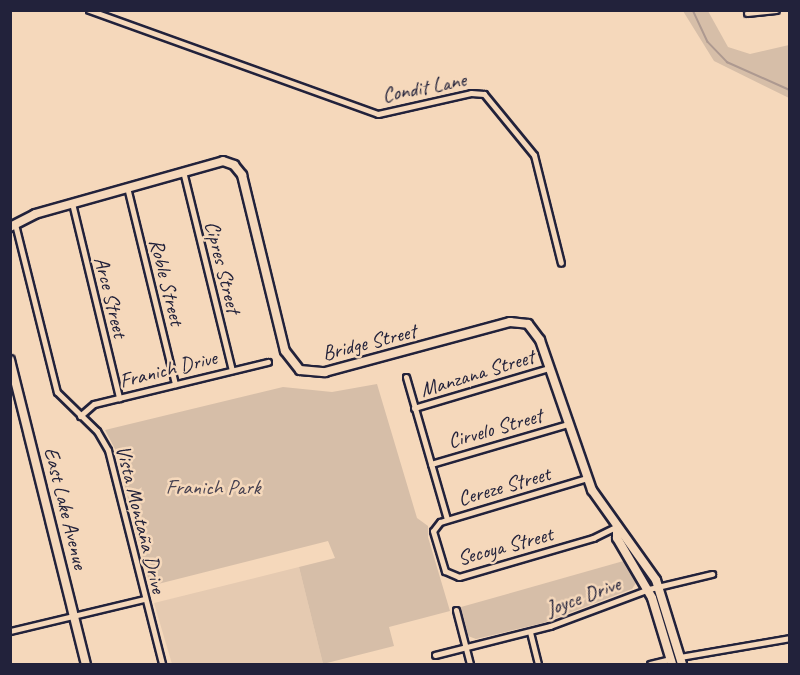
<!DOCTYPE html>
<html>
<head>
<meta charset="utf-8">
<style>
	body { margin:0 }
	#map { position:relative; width:800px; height:675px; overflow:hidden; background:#f5d8bb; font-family:Caveat,sans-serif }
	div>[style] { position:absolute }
	.built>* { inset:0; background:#e5cab1 }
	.green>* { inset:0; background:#d6bea8 }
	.stream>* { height:1.5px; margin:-0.75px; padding:0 0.75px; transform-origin:0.75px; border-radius:0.75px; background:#ad9990 }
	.roads { filter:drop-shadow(2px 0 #22223b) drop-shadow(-2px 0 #22223b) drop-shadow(0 2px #22223b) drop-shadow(0 -2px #22223b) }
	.street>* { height:5px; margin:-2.5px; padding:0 2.5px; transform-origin:2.5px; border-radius:2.5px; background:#f5d8bb }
	.secondary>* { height:8px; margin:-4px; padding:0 4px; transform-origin:4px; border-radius:4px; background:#f5d8bb }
	.primary>* { height:8px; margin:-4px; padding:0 4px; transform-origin:4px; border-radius:4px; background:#f5d8bb }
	span { translate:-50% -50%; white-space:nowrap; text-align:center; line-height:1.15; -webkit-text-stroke:5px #f5d8bb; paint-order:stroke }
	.street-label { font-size:21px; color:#22223b }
	.park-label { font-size:21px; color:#464151 }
	.frame { position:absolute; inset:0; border:12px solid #22223b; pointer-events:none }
</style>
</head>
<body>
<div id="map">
	<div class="built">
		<div style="clip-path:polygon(299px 567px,323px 664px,172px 664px,154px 603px)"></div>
	</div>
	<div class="green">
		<div style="clip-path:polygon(683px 11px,708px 11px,728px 47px,750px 54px,789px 45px,789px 98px,714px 61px)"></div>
		<div style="clip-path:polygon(377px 384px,417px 518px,428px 526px,428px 537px,450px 611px,389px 627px,394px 646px,323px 664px,299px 567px,335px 558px,328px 541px,150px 586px,116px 451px,105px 430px,283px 387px,332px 392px)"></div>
		<div style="clip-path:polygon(627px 560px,638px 580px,632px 589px,543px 623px,476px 639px,468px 636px,461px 607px)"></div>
	</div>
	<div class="stream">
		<div style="left:693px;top:10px;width:35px;rotate:65deg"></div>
		<div style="left:708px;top:42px;width:28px;rotate:46deg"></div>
		<div style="left:727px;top:62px;width:69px;rotate:24deg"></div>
	</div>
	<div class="roads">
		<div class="street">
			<div style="left:89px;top:10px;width:307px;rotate:19.8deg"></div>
			<div style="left:378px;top:114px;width:95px;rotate:-12.7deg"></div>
			<div style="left:471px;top:93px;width:13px;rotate:4deg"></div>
			<div style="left:484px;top:94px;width:79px;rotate:50.7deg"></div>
			<div style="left:534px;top:155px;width:111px;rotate:76deg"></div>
			<div style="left:747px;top:13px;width:29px;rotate:-6deg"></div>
			<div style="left:183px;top:171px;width:205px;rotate:76.2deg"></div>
			<div style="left:127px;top:187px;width:203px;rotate:76.3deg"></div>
			<div style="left:72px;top:203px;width:201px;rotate:76.4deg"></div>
			<div style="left:15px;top:224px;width:173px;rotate:76deg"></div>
			<div style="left:57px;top:392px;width:56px;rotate:44.3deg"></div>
			<div style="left:97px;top:431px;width:22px;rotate:60deg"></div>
			<div style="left:108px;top:450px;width:221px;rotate:75.8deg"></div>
			<div style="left:406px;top:377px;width:148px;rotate:73.9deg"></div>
			<div style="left:414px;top:408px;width:141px;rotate:-16.5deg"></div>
			<div style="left:80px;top:416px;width:18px;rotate:-41deg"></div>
			<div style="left:94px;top:404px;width:179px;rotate:-13.6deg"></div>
			<div style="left:431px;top:464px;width:143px;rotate:-16.3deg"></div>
			<div style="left:587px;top:478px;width:153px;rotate:163.3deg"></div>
			<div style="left:440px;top:522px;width:11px;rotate:128deg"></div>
			<div style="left:433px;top:531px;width:42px;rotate:73.3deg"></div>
			<div style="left:445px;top:571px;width:15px;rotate:23deg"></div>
			<div style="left:459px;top:577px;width:140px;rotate:-16.2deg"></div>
			<div style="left:593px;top:538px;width:25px;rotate:-26deg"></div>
			<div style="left:456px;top:610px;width:56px;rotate:75.5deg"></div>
			<div style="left:10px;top:631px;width:138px;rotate:-13.4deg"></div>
			<div style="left:530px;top:632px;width:33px;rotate:76deg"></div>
			<div style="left:435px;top:655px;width:119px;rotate:-14.2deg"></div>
			<div style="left:550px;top:626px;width:106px;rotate:-20.5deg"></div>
			<div style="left:649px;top:589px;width:65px;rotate:-13.4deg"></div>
			<div style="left:680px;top:657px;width:112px;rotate:-9.8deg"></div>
			<div style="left:650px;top:664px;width:21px;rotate:-14deg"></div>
		</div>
		<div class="secondary">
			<div style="left:10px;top:227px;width:28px;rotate:-27deg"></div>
			<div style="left:35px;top:214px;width:195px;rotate:-15.7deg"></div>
			<div style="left:223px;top:161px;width:12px;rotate:20deg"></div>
			<div style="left:234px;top:165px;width:13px;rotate:51deg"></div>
			<div style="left:242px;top:175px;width:181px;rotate:76.3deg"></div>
			<div style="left:285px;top:351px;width:24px;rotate:52deg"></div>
			<div style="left:300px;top:370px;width:25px;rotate:5deg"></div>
			<div style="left:325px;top:372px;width:192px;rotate:-15.1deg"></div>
			<div style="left:510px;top:322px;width:18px;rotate:6deg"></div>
			<div style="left:528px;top:324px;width:20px;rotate:53deg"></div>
			<div style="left:540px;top:340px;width:159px;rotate:70.9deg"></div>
			<div style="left:592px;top:490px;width:110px;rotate:54.6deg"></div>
			<div style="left:656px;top:580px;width:88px;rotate:72.8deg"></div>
			<div style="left:617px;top:528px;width:10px;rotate:90deg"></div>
			<div style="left:617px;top:538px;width:69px;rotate:59.7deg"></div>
			<div style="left:652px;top:598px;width:69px;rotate:73.1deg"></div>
		</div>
		<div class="primary">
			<div style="left:10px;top:360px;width:313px;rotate:76deg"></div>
		</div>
	</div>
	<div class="street-label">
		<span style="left:424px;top:87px;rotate:-11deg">Condit Lane</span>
		<span style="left:223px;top:267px;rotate:76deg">Cipres Street</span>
		<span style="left:167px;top:282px;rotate:76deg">Roble Street</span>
		<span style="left:111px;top:297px;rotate:76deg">Arce Street</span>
		<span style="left:369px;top:342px;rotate:-14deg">Bridge Street</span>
		<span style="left:168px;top:369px;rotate:-14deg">Franich Drive</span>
		<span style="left:477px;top:373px;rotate:-17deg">Manzana Street</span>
		<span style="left:495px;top:428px;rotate:-16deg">Cirvelo Street</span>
		<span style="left:504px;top:486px;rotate:-16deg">Cereze Street</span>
		<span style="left:66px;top:508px;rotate:76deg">East Lake Avenue</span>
		<span style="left:141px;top:519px;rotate:76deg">Vista Montaña Drive</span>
		<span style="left:505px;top:546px;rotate:-15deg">Secoya Street</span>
		<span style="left:583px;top:596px;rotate:-20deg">Joyce Drive</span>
	</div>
	<div class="park-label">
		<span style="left:213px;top:487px">Franich Park</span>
	</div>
	<div class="frame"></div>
</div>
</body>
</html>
